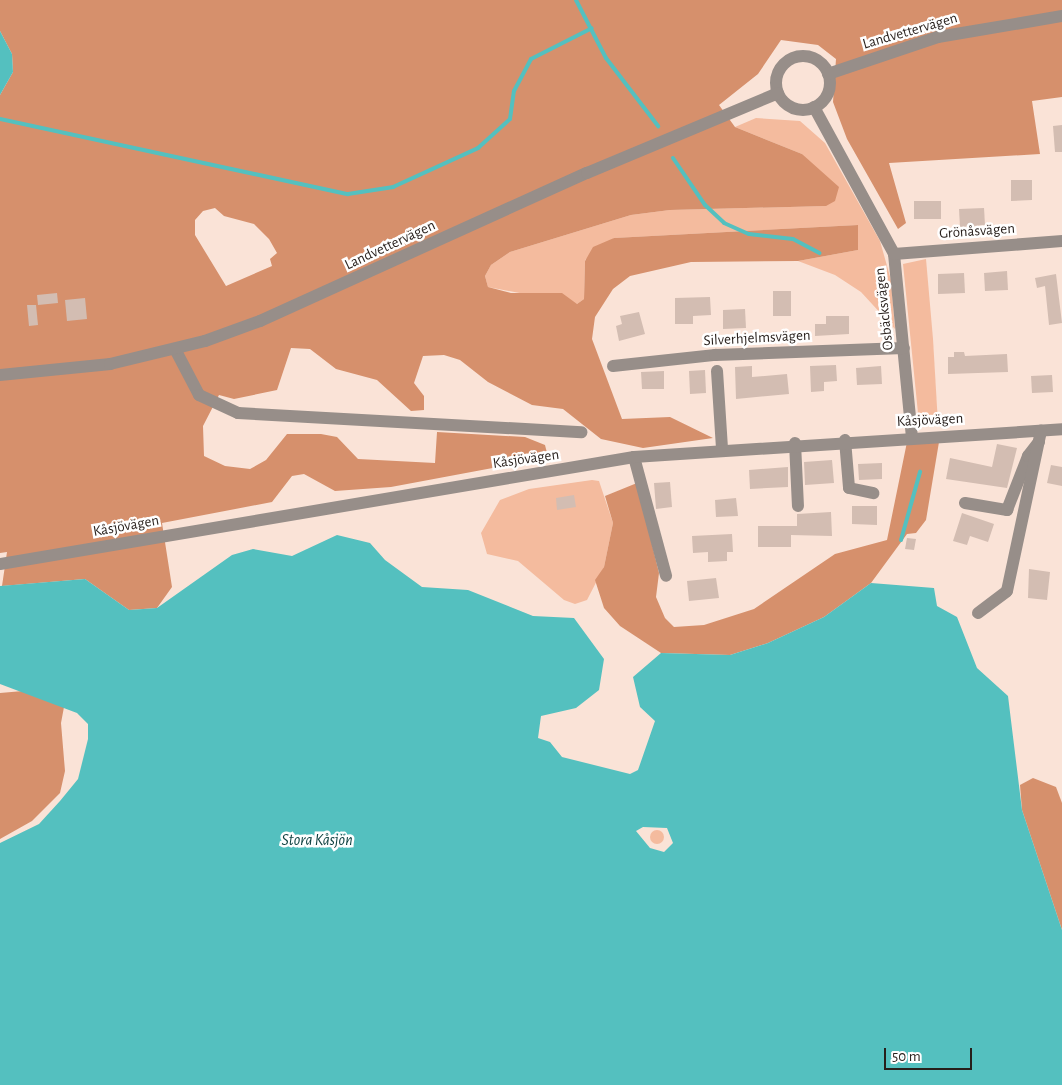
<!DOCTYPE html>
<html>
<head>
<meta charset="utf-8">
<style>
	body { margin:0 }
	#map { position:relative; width:1062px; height:1085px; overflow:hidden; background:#fae3d7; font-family:"Alegreya Sans",sans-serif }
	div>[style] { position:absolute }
	.green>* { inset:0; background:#f4bb9e }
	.round { border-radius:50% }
	.forest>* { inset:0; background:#d6906c }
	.water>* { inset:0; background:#54c0bf }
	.stream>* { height:4px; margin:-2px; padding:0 2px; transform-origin:2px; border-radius:2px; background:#54c0bf }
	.building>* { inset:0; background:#d3bdb2 }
	.minor>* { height:12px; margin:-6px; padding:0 6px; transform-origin:6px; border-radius:6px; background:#978e89 }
	.minor>.ring { margin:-6px; padding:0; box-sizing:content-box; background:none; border:12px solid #978e89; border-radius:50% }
	span { translate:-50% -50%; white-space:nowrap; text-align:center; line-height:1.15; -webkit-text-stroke:5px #fff; paint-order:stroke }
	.street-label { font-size:15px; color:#271f1b }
	.water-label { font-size:16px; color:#093d3d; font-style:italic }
	.scale { position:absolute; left:884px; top:1048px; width:88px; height:22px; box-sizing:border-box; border:2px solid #271f1b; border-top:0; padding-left:6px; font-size:15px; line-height:18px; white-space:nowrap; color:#271f1b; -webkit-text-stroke:4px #fff; paint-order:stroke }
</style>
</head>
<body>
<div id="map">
	<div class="green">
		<div style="clip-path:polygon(756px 118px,800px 121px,825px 143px,880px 241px,891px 280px,895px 329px,861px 292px,835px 275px,798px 261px,858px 250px,858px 225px,614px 238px,585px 260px,584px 299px,577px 304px,488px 287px,485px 276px,491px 265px,510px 252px,631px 215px,670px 210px,826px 206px,802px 154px,735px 127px)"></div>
		<div style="clip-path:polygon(926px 259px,933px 339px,938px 424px,918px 413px,903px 264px)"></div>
		<div style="clip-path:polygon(592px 480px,599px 481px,613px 523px,604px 567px,587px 600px,575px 604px,564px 600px,518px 561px,487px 554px,481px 533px,500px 500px,529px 489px)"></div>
		<div class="round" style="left:650px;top:830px;width:14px;height:14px"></div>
	</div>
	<div class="forest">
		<div style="clip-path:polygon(evenodd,0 0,1062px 0,1062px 97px,1032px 101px,1040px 154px,889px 163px,906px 223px,898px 229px,847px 139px,833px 102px,836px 59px,818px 45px,781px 40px,758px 74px,719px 105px,735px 127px,802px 154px,839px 187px,835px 201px,826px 206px,670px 210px,631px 215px,510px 252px,491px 265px,485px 276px,488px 287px,511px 293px,562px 293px,577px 304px,584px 299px,585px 261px,593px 247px,614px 238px,858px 225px,858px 250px,798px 261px,691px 262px,630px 276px,613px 289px,595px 317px,592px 339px,622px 419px,670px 417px,713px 438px,643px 448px,601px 439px,563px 409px,532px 405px,488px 382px,460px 360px,444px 355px,423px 356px,414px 383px,424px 396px,424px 410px,411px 411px,377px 380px,336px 369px,310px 349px,291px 348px,277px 390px,234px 399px,219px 395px,203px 426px,204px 456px,225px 466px,250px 469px,266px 460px,287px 434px,321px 434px,337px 437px,358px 459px,435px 463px,437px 432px,525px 437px,545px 445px,547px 453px,541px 459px,391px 487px,335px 491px,304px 474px,292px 476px,272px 502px,162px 523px,172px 587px,157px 608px,129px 610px,85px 579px,2px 586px,7px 552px,0 553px,0 95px,13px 72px,12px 54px,0 31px,0 0,215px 208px,224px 216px,254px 224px,269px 239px,277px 253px,270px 259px,272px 266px,226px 286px,195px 235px,195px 220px,203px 211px,215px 208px)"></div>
		<div style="clip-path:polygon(907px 442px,939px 442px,926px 520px,916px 533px,907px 534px,871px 583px,824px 617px,768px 643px,730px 655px,661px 653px,620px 626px,604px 608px,595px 580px,604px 567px,613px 523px,605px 496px,637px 483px,659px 573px,656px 597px,665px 618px,674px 627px,704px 625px,754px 609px,835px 554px,887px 540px)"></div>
		<div style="clip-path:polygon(23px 691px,64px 707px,61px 723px,65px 771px,60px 793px,32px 821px,0 839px,0 693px)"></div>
		<div style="clip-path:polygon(1033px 778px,1056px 787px,1062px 803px,1062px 930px,1022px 810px,1020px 785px)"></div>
	</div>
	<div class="water">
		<div style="clip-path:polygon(0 31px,12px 54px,13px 72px,0 95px)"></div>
		<div style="clip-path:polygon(evenodd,337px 535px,370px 543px,385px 560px,422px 587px,468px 590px,533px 616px,574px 618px,604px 659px,599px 690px,576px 708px,541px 716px,538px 738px,550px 742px,562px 757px,630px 774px,638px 770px,655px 721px,640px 707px,633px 677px,661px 653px,730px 655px,768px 643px,824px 617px,871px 583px,934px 588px,937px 606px,957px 617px,977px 668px,1008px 696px,1022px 810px,1062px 930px,1062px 1085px,0 1085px,0 843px,39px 824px,60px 801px,78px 779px,88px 739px,88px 724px,77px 713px,0 684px,0 586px,85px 579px,129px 610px,157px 608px,232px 555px,253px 549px,292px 556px,337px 535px,667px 828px,673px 843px,664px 852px,650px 848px,636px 831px,643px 827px,667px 828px)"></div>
	</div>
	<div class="stream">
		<div style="left:576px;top:0;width:65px;rotate:62.7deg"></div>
		<div style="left:606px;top:58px;width:86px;rotate:52.6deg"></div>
		<div style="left:0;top:119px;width:356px;rotate:12.2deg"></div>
		<div style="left:348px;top:194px;width:46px;rotate:-8.8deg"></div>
		<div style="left:393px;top:187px;width:94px;rotate:-24.6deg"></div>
		<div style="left:478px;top:148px;width:43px;rotate:-42.2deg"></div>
		<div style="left:510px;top:119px;width:28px;rotate:-82deg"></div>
		<div style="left:514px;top:91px;width:36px;rotate:-62deg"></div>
		<div style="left:531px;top:59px;width:68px;rotate:-26.9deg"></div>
		<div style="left:673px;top:158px;width:57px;rotate:55.8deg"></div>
		<div style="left:705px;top:205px;width:26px;rotate:43deg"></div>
		<div style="left:724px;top:223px;width:27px;rotate:24deg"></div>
		<div style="left:749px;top:234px;width:44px;rotate:6.5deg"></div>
		<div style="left:793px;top:239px;width:30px;rotate:28deg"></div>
		<div style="left:901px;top:540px;width:71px;rotate:-74.4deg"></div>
	</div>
	<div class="building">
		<div style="clip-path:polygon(1062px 125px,1062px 152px,1055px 152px,1053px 126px)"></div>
		<div style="clip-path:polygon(1011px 180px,1032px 180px,1032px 200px,1011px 201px)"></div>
		<div style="clip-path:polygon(914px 201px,941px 201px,941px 219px,914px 219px)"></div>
		<div style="clip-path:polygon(984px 208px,985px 225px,960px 227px,959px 209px)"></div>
		<div style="clip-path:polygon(1007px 271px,1008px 290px,985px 291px,984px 273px)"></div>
		<div style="clip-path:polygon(964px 273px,965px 293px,938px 294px,938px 274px)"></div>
		<div style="clip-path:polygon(1056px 274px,1062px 323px,1049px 325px,1045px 286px,1037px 288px,1035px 278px)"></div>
		<div style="clip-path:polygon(773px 291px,791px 291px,791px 316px,773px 316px)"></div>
		<div style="clip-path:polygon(57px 293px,58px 303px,38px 305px,37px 295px)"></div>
		<div style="clip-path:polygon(710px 297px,711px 315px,693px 316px,693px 324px,675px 324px,675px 298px)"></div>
		<div style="clip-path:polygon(85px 298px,87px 319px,67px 321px,65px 300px)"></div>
		<div style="clip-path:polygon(27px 305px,36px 305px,38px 325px,29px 326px)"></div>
		<div style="clip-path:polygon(745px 309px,746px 328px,723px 329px,723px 310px)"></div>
		<div style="clip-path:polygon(639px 312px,645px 334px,619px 341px,616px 326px,622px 324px,620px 316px)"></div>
		<div style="clip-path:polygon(826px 316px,849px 316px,849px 334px,815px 336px,815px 324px,826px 324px)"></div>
		<div style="clip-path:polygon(954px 352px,964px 352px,965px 356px,1007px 354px,1008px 372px,948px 374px,948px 357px,954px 357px)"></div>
		<div style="clip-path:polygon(836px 365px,837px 381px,824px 382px,824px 391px,811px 392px,810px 366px)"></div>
		<div style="clip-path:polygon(752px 366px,752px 377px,787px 374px,789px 394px,736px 399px,735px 367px)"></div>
		<div style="clip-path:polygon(881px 366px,882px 384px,857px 385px,856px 368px)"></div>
		<div style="clip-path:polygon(705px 370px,706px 393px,690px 394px,689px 371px)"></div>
		<div style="clip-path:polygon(664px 371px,664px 389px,642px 389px,641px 372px)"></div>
		<div style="clip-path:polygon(1052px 375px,1053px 392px,1032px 393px,1031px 376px)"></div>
		<div style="clip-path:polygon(997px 444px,1017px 448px,1007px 488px,946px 479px,950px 458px,992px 467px)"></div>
		<div style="clip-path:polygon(832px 460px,834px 483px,805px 485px,804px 462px)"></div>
		<div style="clip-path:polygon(882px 463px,882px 479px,859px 480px,858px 464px)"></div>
		<div style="clip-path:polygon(1051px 465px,1062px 467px,1062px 486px,1047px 483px)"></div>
		<div style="clip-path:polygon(788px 467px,788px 487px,750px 489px,749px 470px)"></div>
		<div style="clip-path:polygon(670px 482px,672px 507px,656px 509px,654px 483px)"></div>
		<div style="clip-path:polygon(574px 495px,576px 507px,557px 510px,556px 498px)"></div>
		<div style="clip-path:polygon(736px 498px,738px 516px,716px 517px,715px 500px)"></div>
		<div style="clip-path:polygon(852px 506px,877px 506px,877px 525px,852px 524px)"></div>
		<div style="clip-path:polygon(831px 512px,832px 536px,791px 535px,791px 547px,758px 547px,758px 526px,797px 526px,797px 514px)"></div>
		<div style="clip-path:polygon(962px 513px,994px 524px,988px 542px,970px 536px,967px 545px,953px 541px)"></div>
		<div style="clip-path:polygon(732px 534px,733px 552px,727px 552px,727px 561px,708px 562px,708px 552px,693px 553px,692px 536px)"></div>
		<div style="clip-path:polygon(907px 538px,916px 539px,914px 550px,905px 549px)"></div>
		<div style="clip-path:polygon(1029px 569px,1050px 572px,1047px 600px,1028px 598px)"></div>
		<div style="clip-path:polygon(716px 578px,719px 598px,689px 601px,687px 581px)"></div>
	</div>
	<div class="minor">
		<div class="ring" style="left:776px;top:56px;width:42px;height:42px"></div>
		<div style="left:828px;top:74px;width:116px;rotate:-18.6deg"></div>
		<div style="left:938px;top:37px;width:126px;rotate:-9.6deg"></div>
		<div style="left:814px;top:107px;width:167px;rotate:61.4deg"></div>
		<div style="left:894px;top:254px;width:184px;rotate:84.4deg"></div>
		<div style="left:894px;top:254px;width:169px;rotate:-4.4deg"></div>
		<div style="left:175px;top:349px;width:52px;rotate:62.4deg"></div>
		<div style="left:199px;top:395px;width:43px;rotate:24.8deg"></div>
		<div style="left:238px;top:413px;width:344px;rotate:3.2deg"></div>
		<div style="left:613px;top:366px;width:103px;rotate:-6.2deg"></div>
		<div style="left:715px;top:355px;width:189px;rotate:-2.1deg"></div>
		<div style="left:717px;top:371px;width:77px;rotate:86.3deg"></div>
		<div style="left:0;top:375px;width:111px;rotate:-5.7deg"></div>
		<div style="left:110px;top:364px;width:98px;rotate:-13.6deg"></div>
		<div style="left:205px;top:341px;width:59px;rotate:-20deg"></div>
		<div style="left:260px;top:321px;width:359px;rotate:-24.4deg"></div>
		<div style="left:587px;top:173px;width:207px;rotate:-22.7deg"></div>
		<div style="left:845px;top:440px;width:48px;rotate:85.2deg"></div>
		<div style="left:849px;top:488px;width:25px;rotate:12deg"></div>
		<div style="left:795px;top:443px;width:63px;rotate:87.3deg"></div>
		<div style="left:634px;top:457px;width:123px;rotate:74.9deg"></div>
		<div style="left:965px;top:503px;width:43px;rotate:9.5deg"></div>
		<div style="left:1007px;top:510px;width:58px;rotate:-68.7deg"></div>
		<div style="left:1028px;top:456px;width:18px;rotate:-52deg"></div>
		<div style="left:0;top:564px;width:643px;rotate:-9.58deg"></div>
		<div style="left:634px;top:457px;width:429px;rotate:-3.7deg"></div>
		<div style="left:978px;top:613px;width:36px;rotate:-37deg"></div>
		<div style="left:1007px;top:591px;width:164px;rotate:-78deg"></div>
	</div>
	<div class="street-label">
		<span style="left:910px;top:31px;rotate:-16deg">Landvettervägen</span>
		<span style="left:977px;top:231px;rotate:-4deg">Grönåsvägen</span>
		<span style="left:390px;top:245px;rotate:-25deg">Landvettervägen</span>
		<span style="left:884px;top:309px;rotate:-96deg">Osbäcksvägen</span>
		<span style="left:757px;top:338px;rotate:-3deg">Silverhjelmsvägen</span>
		<span style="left:930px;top:420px;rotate:-3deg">Kåsjövägen</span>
		<span style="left:526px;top:459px;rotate:-8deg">Kåsjövägen</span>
		<span style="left:126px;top:526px;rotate:-10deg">Kåsjövägen</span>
	</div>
	<div class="water-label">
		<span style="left:317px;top:840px">Stora Kåsjön</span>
	</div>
	<div class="scale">50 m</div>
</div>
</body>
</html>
